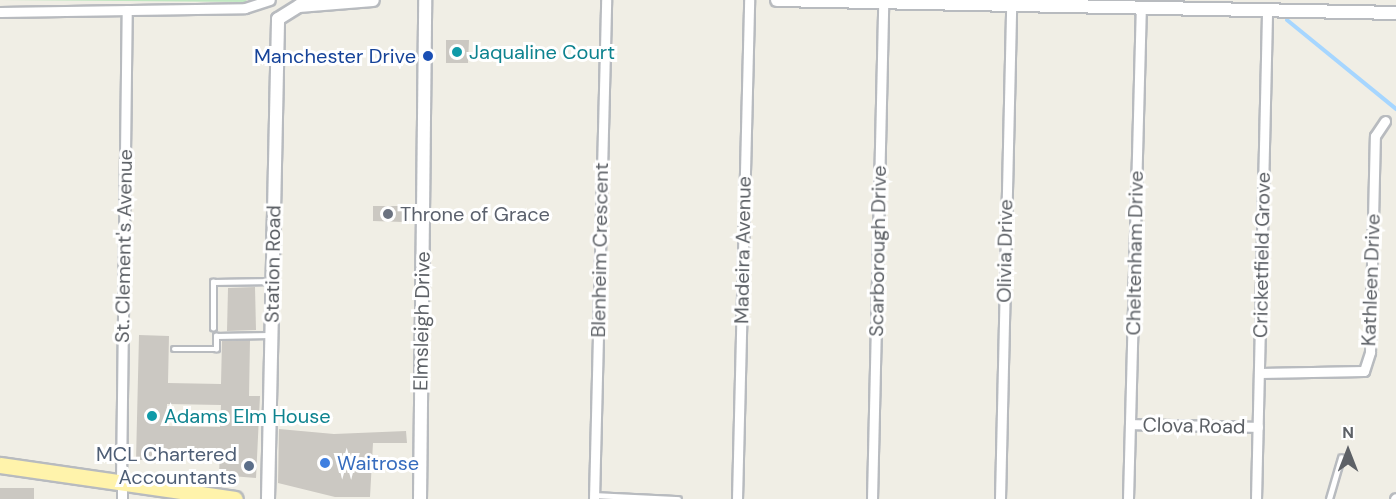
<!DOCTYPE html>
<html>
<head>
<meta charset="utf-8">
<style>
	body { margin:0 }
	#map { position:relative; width:1396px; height:499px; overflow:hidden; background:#f0eee5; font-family:"DM Sans",sans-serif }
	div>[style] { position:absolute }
	.green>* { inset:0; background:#c1e8c2 }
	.stream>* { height:4px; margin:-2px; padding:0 2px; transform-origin:2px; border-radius:2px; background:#a6d6ff }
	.building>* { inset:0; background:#cbc8c2 }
	.roads { filter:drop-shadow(2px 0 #b8bbbf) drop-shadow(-2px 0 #b8bbbf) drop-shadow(0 2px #b8bbbf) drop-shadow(0 -2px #b8bbbf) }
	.service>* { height:4.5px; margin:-2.25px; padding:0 2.25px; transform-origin:2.25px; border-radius:2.25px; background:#fff }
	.minor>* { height:9px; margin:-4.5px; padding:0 4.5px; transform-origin:4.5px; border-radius:4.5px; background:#fff }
	.tertiary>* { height:12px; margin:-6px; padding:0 6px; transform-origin:6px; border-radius:6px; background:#fff }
	.primary>* { height:15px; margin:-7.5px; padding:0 7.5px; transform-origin:7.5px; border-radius:7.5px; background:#fff3ab }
	.dots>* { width:16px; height:16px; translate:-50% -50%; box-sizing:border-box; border:3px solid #fff; border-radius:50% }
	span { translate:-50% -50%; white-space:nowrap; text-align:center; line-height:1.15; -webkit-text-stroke:6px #fff; paint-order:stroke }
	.culture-label { font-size:20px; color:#0d838f }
	.left { translate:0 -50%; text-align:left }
	.transit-label { font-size:20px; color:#164399 }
	.right { translate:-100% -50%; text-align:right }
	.worship-label { font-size:20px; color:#5b616d }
	.street-label { font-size:20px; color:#5d6166 }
	.service-label { font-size:20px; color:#4e5e75 }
	.shop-label { font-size:20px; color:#366cbe }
	.north { position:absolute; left:1318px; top:421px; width:60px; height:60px; -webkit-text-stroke:4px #fff; paint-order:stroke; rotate:0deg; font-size:16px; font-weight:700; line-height:24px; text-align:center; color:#5d6166 }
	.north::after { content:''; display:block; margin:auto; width:21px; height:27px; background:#5d6166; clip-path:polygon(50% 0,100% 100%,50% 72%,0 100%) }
</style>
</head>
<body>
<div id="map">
	<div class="green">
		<div style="clip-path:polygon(0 0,247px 0,245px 2px)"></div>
	</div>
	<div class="stream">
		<div style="left:1287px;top:20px;width:141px;rotate:39.2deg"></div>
	</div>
	<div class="building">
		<div style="clip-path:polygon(446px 40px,469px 40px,468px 63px,446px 63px)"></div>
		<div style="clip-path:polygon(373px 206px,403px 206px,403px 222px,373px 221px)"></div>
		<div style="clip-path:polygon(255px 287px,256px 330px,227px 331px,228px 288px)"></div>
		<div style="clip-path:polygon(evenodd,139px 335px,169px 336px,168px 383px,221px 384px,222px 340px,250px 340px,249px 396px,260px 396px,256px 478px,219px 475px,220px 450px,166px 449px,166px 460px,136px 460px,139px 335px,167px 404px,221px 405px,220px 427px,166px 426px,167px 404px)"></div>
		<div style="clip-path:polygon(279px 429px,334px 434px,406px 431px,407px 443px,373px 443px,370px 497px,335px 497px,278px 483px)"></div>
		<div style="clip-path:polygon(0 488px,34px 488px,34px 499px,0 499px)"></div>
	</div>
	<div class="roads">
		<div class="service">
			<div style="left:213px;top:328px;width:46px;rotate:-90deg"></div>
			<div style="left:213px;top:282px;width:60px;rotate:-1deg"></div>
			<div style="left:174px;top:349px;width:42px"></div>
			<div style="left:216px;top:349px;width:13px;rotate:-90deg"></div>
			<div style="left:216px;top:336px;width:54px;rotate:-1.1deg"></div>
			<div style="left:595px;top:495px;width:83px;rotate:2.8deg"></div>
			<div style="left:1329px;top:499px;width:43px;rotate:-73.7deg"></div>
		</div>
		<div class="minor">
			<div style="left:0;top:12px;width:245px;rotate:-0.9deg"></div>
			<div style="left:245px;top:8px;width:26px;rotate:-18deg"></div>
			<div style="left:1260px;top:373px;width:104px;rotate:-1.1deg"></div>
			<div style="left:1364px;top:371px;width:20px;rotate:-72deg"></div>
			<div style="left:1370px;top:352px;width:216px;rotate:-88.7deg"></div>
			<div style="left:1375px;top:136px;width:18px;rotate:-56deg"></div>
			<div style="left:1130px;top:424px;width:128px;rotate:1.3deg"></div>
			<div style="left:121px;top:481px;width:471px;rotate:-89.3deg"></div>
			<div style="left:122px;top:499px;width:18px;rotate:-90deg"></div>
			<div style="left:594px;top:499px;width:499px;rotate:-88.6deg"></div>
			<div style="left:737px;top:499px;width:499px;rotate:-88.6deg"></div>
			<div style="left:872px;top:499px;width:495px;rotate:-88.7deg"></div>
			<div style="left:1000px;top:499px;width:496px;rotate:-88.7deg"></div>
			<div style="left:1128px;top:499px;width:492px;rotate:-88.5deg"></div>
			<div style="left:1256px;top:499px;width:489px;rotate:-88.7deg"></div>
			<div style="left:1395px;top:499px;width:1px;rotate:-45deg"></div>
		</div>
		<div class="tertiary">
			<div style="left:777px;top:0;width:619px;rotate:1.2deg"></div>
			<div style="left:268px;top:499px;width:480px;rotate:-88.8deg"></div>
			<div style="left:278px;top:19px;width:25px;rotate:-32deg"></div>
			<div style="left:299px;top:6px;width:74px;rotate:-4.6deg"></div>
			<div style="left:420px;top:499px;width:499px;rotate:-89.4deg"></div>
		</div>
		<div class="primary">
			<div style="left:0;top:465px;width:237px;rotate:8.2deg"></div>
		</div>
	</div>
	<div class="dots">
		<div style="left:457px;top:52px;background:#0f9aa8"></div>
		<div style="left:428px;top:56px;background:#1a4fb4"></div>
		<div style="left:388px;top:214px;background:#6b7280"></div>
		<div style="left:152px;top:416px;background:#0f9aa8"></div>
		<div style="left:325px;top:463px;background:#3f7fe0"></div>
		<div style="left:249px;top:466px;background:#5c6f8a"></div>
	</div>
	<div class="culture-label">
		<span class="left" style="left:469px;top:52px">Jaqualine Court</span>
		<span class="left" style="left:164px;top:416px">Adams Elm House</span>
	</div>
	<div class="transit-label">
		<span class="right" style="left:416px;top:56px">Manchester Drive</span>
	</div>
	<div class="worship-label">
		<span class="left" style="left:400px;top:214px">Throne of Grace</span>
	</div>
	<div class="street-label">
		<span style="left:124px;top:246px;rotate:-89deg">St. Clement's Avenue</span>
		<span style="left:600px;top:250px;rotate:-89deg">Blenheim Crescent</span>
		<span style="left:743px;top:250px;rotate:-89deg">Madeira Avenue</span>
		<span style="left:878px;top:251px;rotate:-89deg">Scarborough Drive</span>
		<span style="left:1005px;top:251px;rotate:-89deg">Olivia Drive</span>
		<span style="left:1135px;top:253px;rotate:-89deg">Cheltenham Drive</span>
		<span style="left:1262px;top:255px;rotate:-89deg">Cricketfield Grove</span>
		<span style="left:273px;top:264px;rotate:-89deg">Station Road</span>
		<span style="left:1371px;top:280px;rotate:-88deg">Kathleen Drive</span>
		<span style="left:422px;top:321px;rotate:-89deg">Elmsleigh Drive</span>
		<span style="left:1194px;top:426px;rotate:1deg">Clova Road</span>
	</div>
	<div class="service-label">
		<span class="right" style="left:237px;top:466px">MCL Chartered<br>Accountants</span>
	</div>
	<div class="shop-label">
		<span class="left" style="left:337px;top:463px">Waitrose</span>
	</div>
	<div class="north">N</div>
</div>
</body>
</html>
